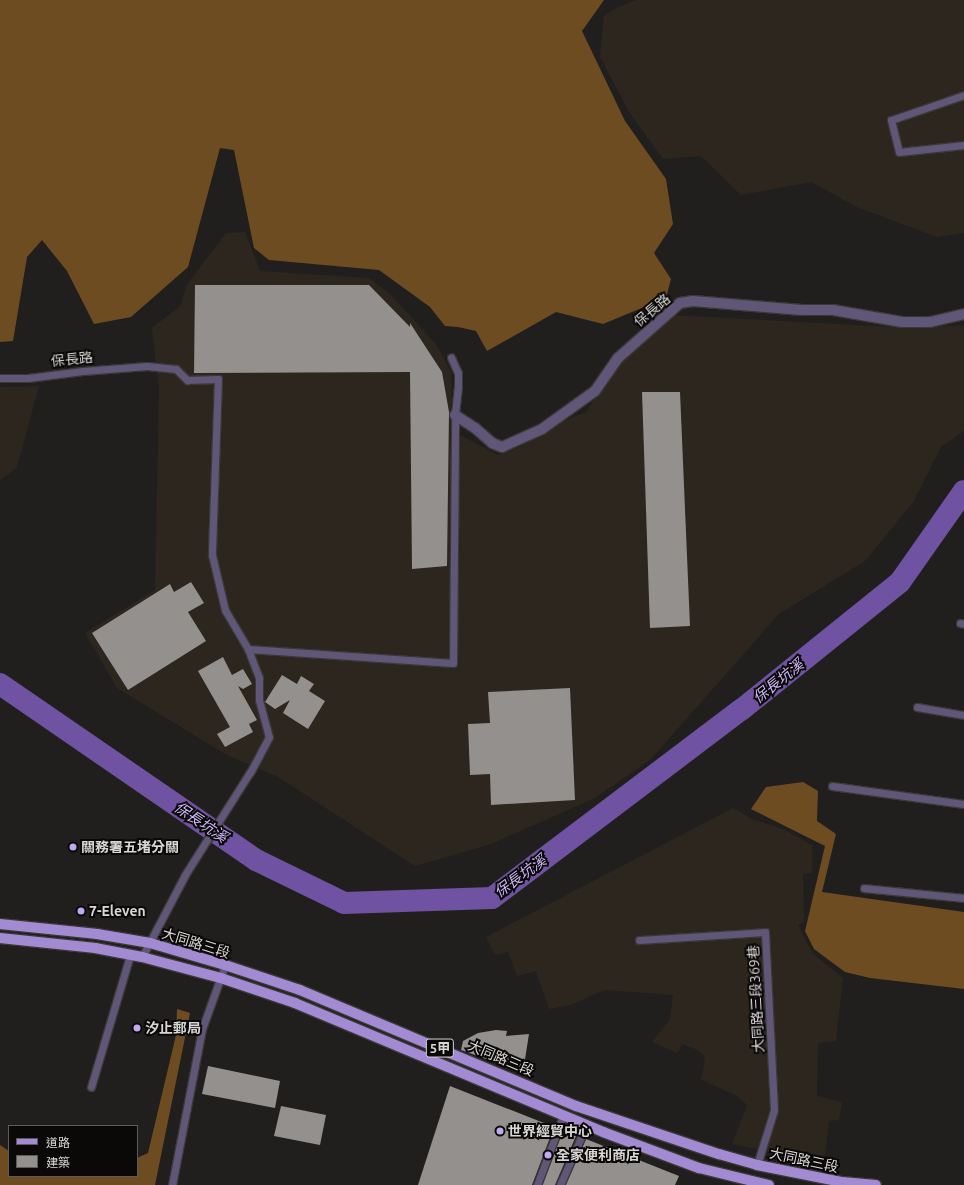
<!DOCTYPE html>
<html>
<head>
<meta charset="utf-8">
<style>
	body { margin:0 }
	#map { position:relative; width:964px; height:1185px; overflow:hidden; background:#211f1d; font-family:Ubuntu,"Noto Sans TC",sans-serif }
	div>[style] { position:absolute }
	.built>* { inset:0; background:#2c261f }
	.forest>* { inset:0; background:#6e4c21 }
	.river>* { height:22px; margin:-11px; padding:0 11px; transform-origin:11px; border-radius:11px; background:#6f52a1 }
	.building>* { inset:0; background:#93908e }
	.roads { filter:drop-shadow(1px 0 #3b3937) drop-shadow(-1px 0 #3b3937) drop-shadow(0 1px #3b3937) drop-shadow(0 -1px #3b3937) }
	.lane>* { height:7px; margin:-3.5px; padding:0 3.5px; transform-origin:3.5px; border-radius:3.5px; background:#605678 }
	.street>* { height:10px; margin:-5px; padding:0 5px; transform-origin:5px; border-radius:5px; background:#605678 }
	.primary>* { height:10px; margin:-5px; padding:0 5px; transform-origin:5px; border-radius:5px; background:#a28bd2 }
	.dots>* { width:11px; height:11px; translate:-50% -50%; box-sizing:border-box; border:2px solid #0a0908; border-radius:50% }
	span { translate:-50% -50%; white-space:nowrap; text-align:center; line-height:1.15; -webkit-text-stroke:4px #0a0908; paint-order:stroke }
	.shield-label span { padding:1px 3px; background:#0a0908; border:1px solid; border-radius:3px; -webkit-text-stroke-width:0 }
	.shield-label { font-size:13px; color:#d9d7d6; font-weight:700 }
	.street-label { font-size:14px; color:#d9d7d6 }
	.poi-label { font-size:14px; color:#d9d7d6; font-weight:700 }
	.left { translate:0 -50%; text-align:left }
	.water-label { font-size:15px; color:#cdb8f9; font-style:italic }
	.legend { position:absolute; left:8px; top:1125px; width:130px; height:52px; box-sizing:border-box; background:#0a0908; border:1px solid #5d5b5a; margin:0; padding:5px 7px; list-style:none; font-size:12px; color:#d9d7d6 }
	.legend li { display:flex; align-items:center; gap:8px; height:20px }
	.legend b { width:20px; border:1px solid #5d5b5a }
</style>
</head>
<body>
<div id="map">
	<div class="built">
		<div style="clip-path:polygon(636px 0,964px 0,964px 233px,937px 237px,859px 208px,811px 182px,741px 195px,701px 156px,663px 159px,629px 112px,600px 57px,604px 16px,612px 10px)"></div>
		<div style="clip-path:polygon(245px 232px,260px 271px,369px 278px,390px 294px,436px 344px,451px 372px,452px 413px,458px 434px,498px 455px,521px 446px,561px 422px,586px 412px,619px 364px,670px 315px,913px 328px,964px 325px,964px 431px,941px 447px,914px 501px,865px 561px,779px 614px,650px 760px,595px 798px,491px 844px,415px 866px,278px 777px,225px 754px,117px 688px,85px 633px,155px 590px,159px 388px,152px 328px,180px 306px,188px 283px,226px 233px)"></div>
		<div style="clip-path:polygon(39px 386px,17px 467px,0 481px,0 387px)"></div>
		<div style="clip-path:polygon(733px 808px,752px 819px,783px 829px,812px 845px,812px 873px,803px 874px,804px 922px,798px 925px,813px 954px,843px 978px,836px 1041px,818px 1043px,817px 1096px,842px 1102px,839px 1120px,829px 1121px,824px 1163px,732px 1144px,747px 1105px,737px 1096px,700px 1079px,703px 1072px,705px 1057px,698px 1050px,682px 1044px,677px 1053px,652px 1042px,670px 1019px,673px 995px,605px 990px,570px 1005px,549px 1009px,536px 971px,517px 976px,508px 952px,495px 955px,486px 937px)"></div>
	</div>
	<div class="forest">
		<div style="clip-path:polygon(0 0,604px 0,582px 31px,625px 121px,666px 179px,673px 224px,654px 253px,671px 279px,666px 298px,603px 324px,556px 312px,487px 351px,476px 331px,458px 327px,445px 326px,430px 307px,379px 270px,269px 260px,254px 248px,234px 150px,220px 148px,188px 267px,131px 317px,94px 324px,67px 271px,42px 240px,27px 257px,13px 341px,0 342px)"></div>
		<div style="clip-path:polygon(803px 782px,818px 791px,817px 821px,836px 834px,822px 892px,964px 912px,964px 989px,870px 978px,845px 972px,814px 949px,805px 931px,825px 846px,751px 809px,766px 787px)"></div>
		<div style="clip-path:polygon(177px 1009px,190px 1013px,155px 1185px,0 1185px,0 1145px,9px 1151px,9px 1176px,137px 1176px,137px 1158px,148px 1153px,176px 1035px)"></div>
	</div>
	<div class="river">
		<div style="left:0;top:684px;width:311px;rotate:34.5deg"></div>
		<div style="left:256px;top:860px;width:98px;rotate:26deg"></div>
		<div style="left:344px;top:903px;width:148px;rotate:-1.9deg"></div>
		<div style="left:492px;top:898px;width:312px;rotate:-37.1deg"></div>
		<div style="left:741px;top:710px;width:204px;rotate:-38.8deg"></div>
		<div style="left:900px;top:582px;width:111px;rotate:-54.9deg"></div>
	</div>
	<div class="building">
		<div style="clip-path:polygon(195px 285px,369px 285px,410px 327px,410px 323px,442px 372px,449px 412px,447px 566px,412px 569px,410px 372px,194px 373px)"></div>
		<div style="clip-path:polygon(642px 392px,680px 392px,690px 626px,650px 628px)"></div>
		<div style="clip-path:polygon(191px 582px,204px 603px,188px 612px,206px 641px,128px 690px,92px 633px,170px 584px,174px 592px)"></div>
		<div style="clip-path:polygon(223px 657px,232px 675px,243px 669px,252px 684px,243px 689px,238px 686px,257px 720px,249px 724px,253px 732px,225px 747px,217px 734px,230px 727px,198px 671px)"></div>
		<div style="clip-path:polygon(282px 675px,297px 684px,301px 676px,314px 684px,309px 691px,325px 701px,308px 729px,283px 713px,290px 700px,275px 709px,265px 702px)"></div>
		<div style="clip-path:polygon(570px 688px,575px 800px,491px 805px,490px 774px,470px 775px,468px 724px,490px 723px,488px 692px)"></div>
		<div style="clip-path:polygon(496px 1030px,507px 1031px,506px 1036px,529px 1034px,523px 1072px,461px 1050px,463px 1041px,478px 1033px)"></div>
		<div style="clip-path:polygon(208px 1066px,280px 1081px,275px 1108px,202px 1094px)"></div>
		<div style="clip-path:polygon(450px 1086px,554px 1127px,532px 1185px,418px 1185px)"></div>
		<div style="clip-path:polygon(281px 1106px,326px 1115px,320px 1145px,274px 1136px)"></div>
		<div style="clip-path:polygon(563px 1130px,576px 1136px,555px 1185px,542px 1185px)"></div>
		<div style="clip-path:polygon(586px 1139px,679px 1176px,675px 1185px,565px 1185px)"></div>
	</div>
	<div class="roads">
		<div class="lane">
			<div style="left:964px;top:95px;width:77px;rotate:161.1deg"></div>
			<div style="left:891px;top:120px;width:33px;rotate:76deg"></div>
			<div style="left:899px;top:152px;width:65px;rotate:-6.1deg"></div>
			<div style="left:0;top:378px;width:28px"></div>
			<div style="left:28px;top:378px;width:55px;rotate:-7.3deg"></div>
			<div style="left:83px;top:371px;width:64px;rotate:-4.5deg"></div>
			<div style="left:147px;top:366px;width:29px;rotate:6deg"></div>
			<div style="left:176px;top:369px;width:16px;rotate:45deg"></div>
			<div style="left:187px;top:380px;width:31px;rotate:-2deg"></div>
			<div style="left:218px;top:379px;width:176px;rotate:92deg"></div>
			<div style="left:212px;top:555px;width:57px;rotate:76.7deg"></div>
			<div style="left:225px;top:610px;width:45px;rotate:59.5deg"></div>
			<div style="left:248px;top:649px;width:31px;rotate:69deg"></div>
			<div style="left:259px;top:678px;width:22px;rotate:90deg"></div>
			<div style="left:259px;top:700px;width:38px;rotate:75deg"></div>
			<div style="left:269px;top:737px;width:40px;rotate:118deg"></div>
			<div style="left:250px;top:772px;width:122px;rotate:122.3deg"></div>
			<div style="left:185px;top:875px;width:93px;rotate:117.7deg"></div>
			<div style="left:960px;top:623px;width:4px;rotate:14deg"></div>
			<div style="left:248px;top:649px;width:205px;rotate:3.9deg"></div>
			<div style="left:453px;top:663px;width:248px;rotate:-89.5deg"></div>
			<div style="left:455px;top:415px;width:27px;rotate:-84deg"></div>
			<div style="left:458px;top:388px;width:15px;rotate:-90deg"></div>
			<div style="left:458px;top:373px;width:17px;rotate:-114deg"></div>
			<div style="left:917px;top:707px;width:48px;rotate:9.7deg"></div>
			<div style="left:832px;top:786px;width:133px;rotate:7.8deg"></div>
			<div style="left:864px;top:888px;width:100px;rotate:5.7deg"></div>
			<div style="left:639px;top:940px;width:126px;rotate:-3.6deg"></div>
			<div style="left:765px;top:932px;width:178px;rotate:87.1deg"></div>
			<div style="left:774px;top:1110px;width:58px;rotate:107.2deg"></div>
			<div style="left:91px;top:1087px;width:138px;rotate:-73.5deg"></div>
			<div style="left:172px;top:1185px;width:159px;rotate:-79.1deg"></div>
			<div style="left:202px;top:1029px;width:68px;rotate:-70.2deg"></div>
			<div style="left:537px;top:1185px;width:74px;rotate:-69.4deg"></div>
			<div style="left:560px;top:1185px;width:64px;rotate:-66.2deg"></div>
		</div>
		<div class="street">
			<div style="left:455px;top:415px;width:24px;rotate:33deg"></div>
			<div style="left:475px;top:428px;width:23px;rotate:41deg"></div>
			<div style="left:492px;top:443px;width:11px;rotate:22deg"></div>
			<div style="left:502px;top:447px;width:44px;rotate:-24.2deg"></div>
			<div style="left:542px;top:429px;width:65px;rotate:-35.6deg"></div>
			<div style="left:595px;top:391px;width:40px;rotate:-55.1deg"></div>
			<div style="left:618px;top:358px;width:83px;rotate:-41.6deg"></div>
			<div style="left:680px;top:303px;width:13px;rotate:-9deg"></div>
			<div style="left:693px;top:301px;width:109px;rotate:4.7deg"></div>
			<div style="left:802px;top:310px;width:31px"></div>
			<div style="left:833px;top:310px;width:70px;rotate:9.9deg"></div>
			<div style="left:902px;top:322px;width:28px"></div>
			<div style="left:930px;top:322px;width:35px;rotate:-13deg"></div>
		</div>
		<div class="primary">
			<div style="left:0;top:924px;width:98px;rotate:5.9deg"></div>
			<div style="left:97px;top:934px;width:54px;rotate:9.6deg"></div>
			<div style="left:150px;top:943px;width:78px;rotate:16.3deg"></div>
			<div style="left:225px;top:965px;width:79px;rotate:18.4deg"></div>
			<div style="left:300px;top:990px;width:299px;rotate:22.8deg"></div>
			<div style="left:576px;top:1106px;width:151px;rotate:18.6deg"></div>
			<div style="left:719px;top:1154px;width:40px;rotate:16deg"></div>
			<div style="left:757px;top:1165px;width:87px;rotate:11.3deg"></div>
			<div style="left:842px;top:1182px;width:34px;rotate:5deg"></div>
			<div style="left:0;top:938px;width:96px;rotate:6deg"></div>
			<div style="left:95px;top:948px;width:48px;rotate:10.8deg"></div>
			<div style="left:142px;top:957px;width:82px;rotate:14.9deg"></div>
			<div style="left:221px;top:978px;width:78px;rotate:18.7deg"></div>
			<div style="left:295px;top:1003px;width:334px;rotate:22.7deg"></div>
			<div style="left:603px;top:1132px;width:103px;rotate:20.6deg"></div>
			<div style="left:699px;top:1168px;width:72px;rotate:13.7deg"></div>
		</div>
	</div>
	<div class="dots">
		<div style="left:73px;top:847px;background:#c0a8f3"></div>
		<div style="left:81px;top:911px;background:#c0a8f3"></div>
		<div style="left:137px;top:1028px;background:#c0a8f3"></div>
		<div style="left:500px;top:1131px;background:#c0a8f3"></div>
		<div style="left:548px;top:1155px;background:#c0a8f3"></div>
	</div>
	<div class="shield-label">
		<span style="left:440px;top:1048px">5甲</span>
	</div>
	<div class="street-label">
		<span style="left:652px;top:310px;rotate:-40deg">保長路</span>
		<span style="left:72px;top:359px;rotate:-6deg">保長路</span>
		<span style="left:196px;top:943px;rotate:17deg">大同路三段</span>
		<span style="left:756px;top:999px;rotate:-93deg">大同路三段369巷</span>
		<span style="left:501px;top:1058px;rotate:23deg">大同路三段</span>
		<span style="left:804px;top:1160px;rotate:12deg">大同路三段</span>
	</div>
	<div class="poi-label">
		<span class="left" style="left:81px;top:847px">關務署五堵分關</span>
		<span class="left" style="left:89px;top:911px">7-Eleven</span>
		<span class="left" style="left:145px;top:1028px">汐止郵局</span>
		<span class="left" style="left:508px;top:1131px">世界經貿中心</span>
		<span class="left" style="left:556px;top:1155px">全家便利商店</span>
	</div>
	<div class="water-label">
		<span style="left:778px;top:681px;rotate:-39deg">保長坑溪</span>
		<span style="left:201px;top:822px;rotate:34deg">保長坑溪</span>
		<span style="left:520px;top:876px;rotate:-36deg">保長坑溪</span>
	</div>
	<ul class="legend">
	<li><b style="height:5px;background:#a28bd2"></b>道路</li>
	<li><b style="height:11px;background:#93908e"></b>建築</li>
	</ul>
</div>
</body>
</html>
